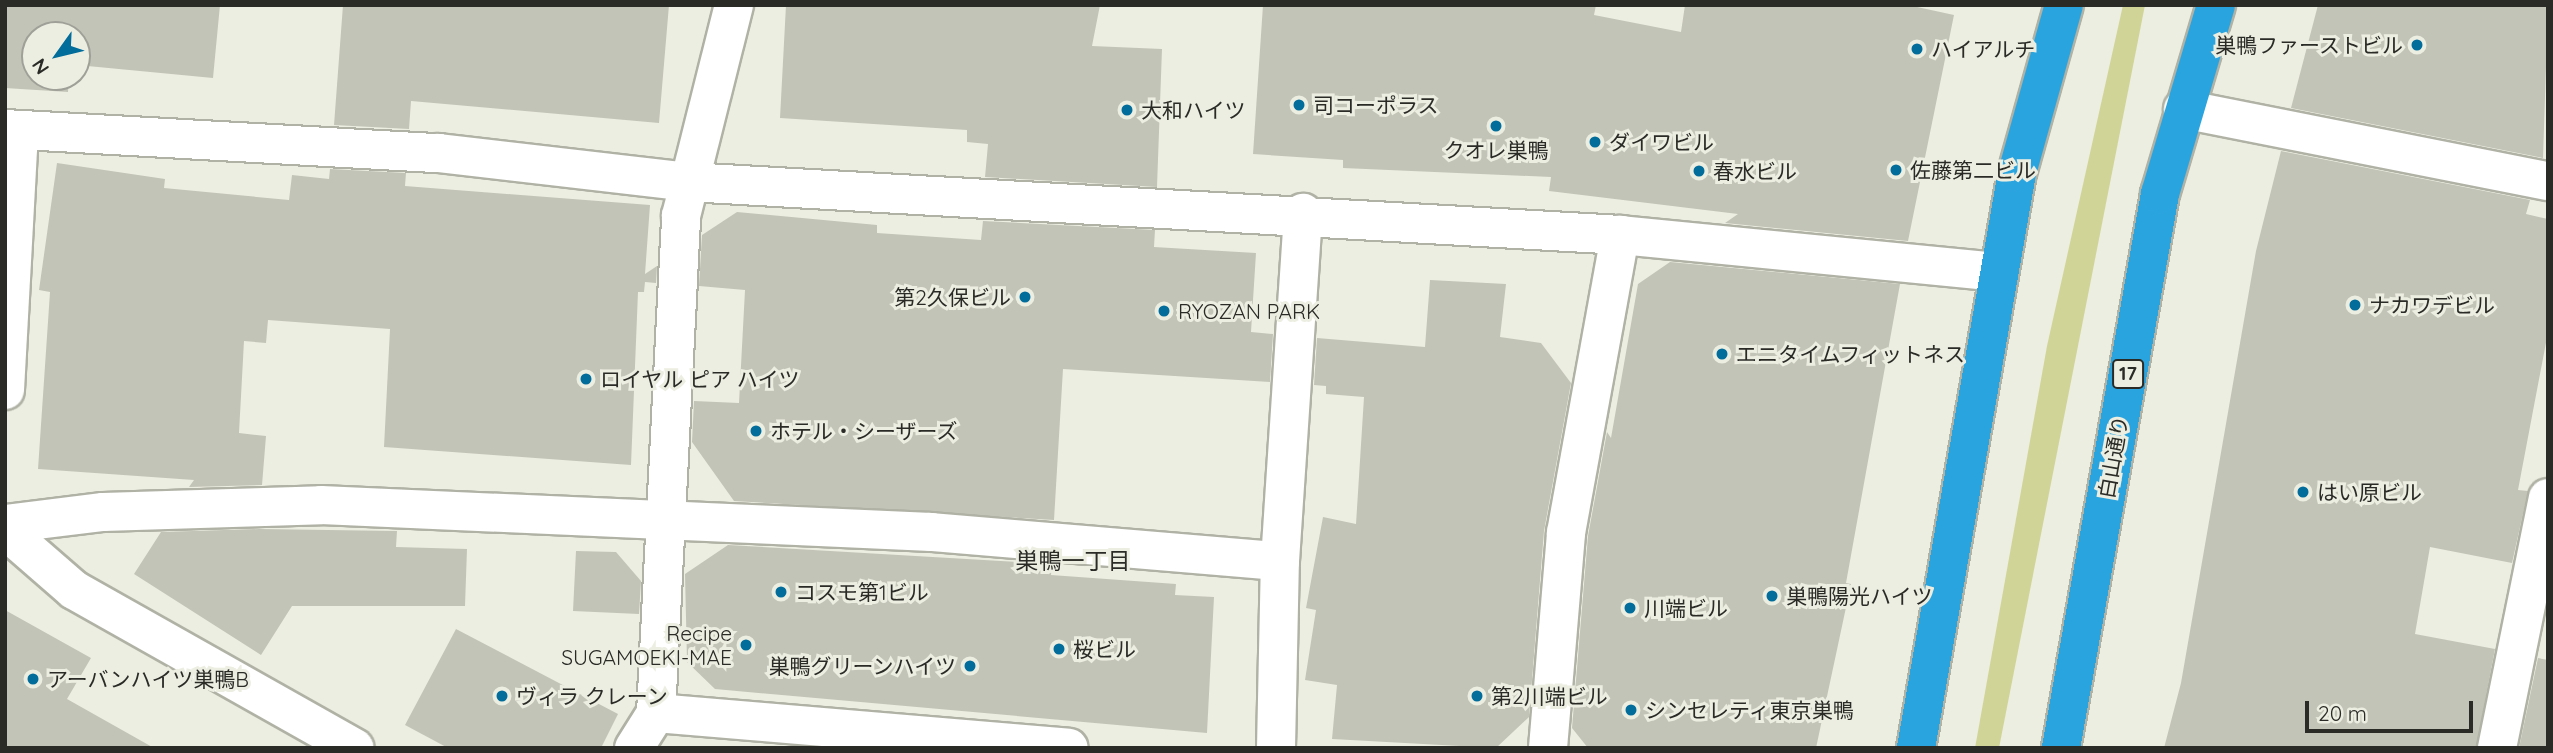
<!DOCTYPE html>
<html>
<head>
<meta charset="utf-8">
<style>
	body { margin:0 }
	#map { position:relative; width:2553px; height:753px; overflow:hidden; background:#edeee2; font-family:Quicksand,"Noto Sans JP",sans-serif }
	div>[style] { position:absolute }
	.green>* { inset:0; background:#d0d597 }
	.building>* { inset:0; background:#c3c4b8 }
	.roads { filter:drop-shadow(2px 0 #b0b2a5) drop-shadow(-2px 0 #b0b2a5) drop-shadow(0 2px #b0b2a5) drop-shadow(0 -2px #b0b2a5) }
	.street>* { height:38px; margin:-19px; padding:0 19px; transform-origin:19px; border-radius:19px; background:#fff }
	.highway>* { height:38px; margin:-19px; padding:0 19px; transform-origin:19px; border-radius:19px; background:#2aa4df }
	.dots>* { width:19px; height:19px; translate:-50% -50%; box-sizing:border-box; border:4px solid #edeee2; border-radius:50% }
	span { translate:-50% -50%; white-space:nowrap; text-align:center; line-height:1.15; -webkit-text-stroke:6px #edeee2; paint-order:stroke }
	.shield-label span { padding:2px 5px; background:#edeee2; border:2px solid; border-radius:5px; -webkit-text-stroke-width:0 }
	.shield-label { font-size:19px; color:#2a2b26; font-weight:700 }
	.poi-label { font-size:21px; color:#2a2b26 }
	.right { translate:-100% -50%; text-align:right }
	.left { translate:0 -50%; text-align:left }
	.street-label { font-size:21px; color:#2a2b26 }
	.neighbourhood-label { font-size:23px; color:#2a2b26 }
	.frame { position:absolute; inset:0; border:7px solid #2a2b26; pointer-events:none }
	.north { position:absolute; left:21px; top:21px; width:70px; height:70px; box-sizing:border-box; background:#edeee2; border:2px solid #9fa097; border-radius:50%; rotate:236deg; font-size:19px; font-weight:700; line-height:28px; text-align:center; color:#2a2b26 }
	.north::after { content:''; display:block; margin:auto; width:24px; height:32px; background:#026d9a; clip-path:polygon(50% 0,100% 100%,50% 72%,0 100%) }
	.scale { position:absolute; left:2305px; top:701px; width:168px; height:32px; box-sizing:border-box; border:4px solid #2a2b26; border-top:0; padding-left:9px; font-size:21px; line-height:24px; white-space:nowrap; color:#2a2b26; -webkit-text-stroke:5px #edeee2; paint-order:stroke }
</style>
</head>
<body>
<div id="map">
	<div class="green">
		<div style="clip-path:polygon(2123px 5px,2145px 5px,1999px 748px,1975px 748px,2047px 346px)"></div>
	</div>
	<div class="building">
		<div style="clip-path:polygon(5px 5px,220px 5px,213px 78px,77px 65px,77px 35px,35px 35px,35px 77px,69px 77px,68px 92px,5px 88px)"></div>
		<div style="clip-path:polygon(343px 5px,669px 5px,659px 123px,411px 101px,409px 129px,334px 125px)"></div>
		<div style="clip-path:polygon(786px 5px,1100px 5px,1092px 46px,1162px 49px,1157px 187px,985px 177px,988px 144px,967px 142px,967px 130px,780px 118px)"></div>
		<div style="clip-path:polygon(1263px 5px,1596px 5px,1594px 15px,1681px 32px,1685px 5px,1908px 5px,1954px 15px,1908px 241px,1725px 223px,1738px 214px,1549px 191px,1551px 177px,1343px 168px,1343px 160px,1253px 154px)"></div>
		<div style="clip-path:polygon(2318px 5px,2548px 5px,2543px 158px,2291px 108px)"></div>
		<div style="clip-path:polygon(2281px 151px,2530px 200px,2526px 214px,2548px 219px,2548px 332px,2518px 490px,2528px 491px,2512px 563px,2430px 547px,2415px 634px,2495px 649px,2476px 748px,2164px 748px,2181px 683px,2256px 251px)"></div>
		<div style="clip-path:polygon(57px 163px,165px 179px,164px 188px,289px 200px,292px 175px,329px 179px,330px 169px,406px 173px,405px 186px,650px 205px,645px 274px,657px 266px,656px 283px,645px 282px,644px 292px,638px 292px,631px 465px,384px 447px,390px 329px,268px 320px,266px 343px,244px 341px,239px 433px,266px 436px,262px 485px,189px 487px,194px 480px,38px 469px,50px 292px,39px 290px)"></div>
		<div style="clip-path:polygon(737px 212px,877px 225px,877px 233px,981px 240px,983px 221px,1155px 230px,1154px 247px,1256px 253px,1251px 332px,1273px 334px,1270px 382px,1063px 369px,1054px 520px,734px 501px,692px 442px,694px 401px,739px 403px,745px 290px,699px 286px,702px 235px)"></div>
		<div style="clip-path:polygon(1670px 262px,1900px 284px,1846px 583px,1851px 584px,1816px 748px,1588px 748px,1572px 728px,1588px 536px,1607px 432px,1611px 438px,1638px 284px)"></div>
		<div style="clip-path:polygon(1430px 280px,1506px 284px,1500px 337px,1541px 343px,1571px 383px,1544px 531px,1529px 717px,1496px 748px,1332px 739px,1337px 685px,1305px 680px,1316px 610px,1306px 608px,1323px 517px,1356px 524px,1364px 397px,1326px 394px,1326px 386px,1314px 385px,1317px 338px,1425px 347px)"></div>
		<div style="clip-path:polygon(259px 529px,397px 531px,396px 547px,467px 549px,465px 606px,292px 606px,261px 655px,134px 574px,161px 532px)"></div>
		<div style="clip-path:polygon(728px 545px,1052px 564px,1051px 575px,1176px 584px,1175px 595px,1214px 597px,1207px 733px,715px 689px,687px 662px,685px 574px)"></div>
		<div style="clip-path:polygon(576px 551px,616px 552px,641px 581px,639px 614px,573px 611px)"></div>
		<div style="clip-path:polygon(5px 610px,91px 658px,67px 699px,154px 748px,5px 748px)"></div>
		<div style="clip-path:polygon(456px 629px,618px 714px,601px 748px,448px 748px,405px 725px)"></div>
		<div style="clip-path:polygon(2538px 658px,2548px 660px,2548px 748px,2519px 748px)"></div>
	</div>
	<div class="roads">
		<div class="street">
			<div style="left:2183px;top:109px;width:372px;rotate:11.2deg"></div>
			<div style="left:5px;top:129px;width:435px;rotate:3.2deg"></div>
			<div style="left:439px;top:153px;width:251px;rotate:6.6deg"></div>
			<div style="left:688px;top:182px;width:934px;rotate:3.25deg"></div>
			<div style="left:1620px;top:235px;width:380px;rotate:5.6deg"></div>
			<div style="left:5px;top:390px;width:260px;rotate:-86.9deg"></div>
			<div style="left:5px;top:524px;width:99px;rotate:-7deg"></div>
			<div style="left:103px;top:512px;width:218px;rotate:-1.8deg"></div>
			<div style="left:321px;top:505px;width:611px;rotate:2.53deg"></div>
			<div style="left:931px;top:532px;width:350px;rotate:4.8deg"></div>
			<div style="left:5px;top:530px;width:91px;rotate:41deg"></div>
			<div style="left:74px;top:590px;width:322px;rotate:29.4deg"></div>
			<div style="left:656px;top:713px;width:414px;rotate:4.8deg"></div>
			<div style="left:634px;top:748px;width:41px;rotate:-57.8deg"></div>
			<div style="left:656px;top:713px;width:498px;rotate:-87.1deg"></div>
			<div style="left:681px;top:216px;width:218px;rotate:-75.9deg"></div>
			<div style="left:1276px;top:748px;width:187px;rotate:-88.8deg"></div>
			<div style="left:1280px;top:561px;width:349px;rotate:-86.2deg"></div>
			<div style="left:1548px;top:748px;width:216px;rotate:-85.2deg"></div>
			<div style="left:1566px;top:533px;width:303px;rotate:-79.7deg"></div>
			<div style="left:2497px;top:748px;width:255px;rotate:-78.5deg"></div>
		</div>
		<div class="highway">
			<div style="left:1916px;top:748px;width:584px;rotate:-80.04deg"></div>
			<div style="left:2017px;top:173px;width:174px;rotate:-74.4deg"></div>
			<div style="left:2061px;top:748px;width:563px;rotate:-79.87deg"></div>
			<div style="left:2160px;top:194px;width:197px;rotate:-73.5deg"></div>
		</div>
	</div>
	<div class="dots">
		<div style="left:2417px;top:45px;background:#026d9a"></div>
		<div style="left:1917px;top:49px;background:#026d9a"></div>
		<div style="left:1299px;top:105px;background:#026d9a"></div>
		<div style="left:1127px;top:110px;background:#026d9a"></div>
		<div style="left:1496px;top:126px;background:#026d9a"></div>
		<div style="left:1595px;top:142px;background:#026d9a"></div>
		<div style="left:1896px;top:170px;background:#026d9a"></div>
		<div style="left:1699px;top:171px;background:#026d9a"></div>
		<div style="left:1025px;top:297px;background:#026d9a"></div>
		<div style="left:2355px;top:305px;background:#026d9a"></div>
		<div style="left:1164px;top:311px;background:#026d9a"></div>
		<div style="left:1722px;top:354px;background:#026d9a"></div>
		<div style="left:586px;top:379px;background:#026d9a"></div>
		<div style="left:756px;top:431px;background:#026d9a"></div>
		<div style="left:2303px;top:492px;background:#026d9a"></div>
		<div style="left:781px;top:592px;background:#026d9a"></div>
		<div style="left:1772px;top:596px;background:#026d9a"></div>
		<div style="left:1630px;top:608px;background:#026d9a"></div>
		<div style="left:746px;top:645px;background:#026d9a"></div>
		<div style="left:1059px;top:649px;background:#026d9a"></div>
		<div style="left:970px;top:666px;background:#026d9a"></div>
		<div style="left:33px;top:679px;background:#026d9a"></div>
		<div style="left:502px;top:696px;background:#026d9a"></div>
		<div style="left:1477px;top:696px;background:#026d9a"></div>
		<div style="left:1631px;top:710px;background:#026d9a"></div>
	</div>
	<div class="shield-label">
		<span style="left:2128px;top:374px">17</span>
	</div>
	<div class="poi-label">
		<span class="right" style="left:2403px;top:45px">巣鴨ファーストビル</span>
		<span class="left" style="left:1931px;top:49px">ハイアルチ</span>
		<span class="left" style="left:1313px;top:105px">司コーポラス</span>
		<span class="left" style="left:1141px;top:110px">大和ハイツ</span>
		<span class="left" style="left:1609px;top:142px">ダイワビル</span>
		<span style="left:1496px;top:150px">クオレ巣鴨</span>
		<span class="left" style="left:1910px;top:170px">佐藤第二ビル</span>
		<span class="left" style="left:1713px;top:171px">春水ビル</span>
		<span class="right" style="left:1011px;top:297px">第2久保ビル</span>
		<span class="left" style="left:2369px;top:305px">ナカワデビル</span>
		<span class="left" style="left:1178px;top:311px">RYOZAN PARK</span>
		<span class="left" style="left:1736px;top:354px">エニタイムフィットネス</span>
		<span class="left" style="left:600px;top:379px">ロイヤル ピア ハイツ</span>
		<span class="left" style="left:770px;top:431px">ホテル・シーザーズ</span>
		<span class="left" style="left:2317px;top:492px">はい原ビル</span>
		<span class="left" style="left:795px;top:592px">コスモ第1ビル</span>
		<span class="left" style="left:1786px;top:596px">巣鴨陽光ハイツ</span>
		<span class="left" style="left:1644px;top:608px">川端ビル</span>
		<span class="right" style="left:732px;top:645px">Recipe<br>SUGAMOEKI-MAE</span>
		<span class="left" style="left:1073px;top:649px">桜ビル</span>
		<span class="right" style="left:956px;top:666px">巣鴨グリーンハイツ</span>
		<span class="left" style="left:47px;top:679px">アーバンハイツ巣鴨B</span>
		<span class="left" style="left:516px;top:696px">ヴィラ クレーン</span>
		<span class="left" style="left:1491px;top:696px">第2川端ビル</span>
		<span class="left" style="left:1645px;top:710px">シンセレティ東京巣鴨</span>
	</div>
	<div class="street-label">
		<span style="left:2113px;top:457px;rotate:-80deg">白山通り</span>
	</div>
	<div class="neighbourhood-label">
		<span style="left:1073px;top:561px">巣鴨一丁目</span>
	</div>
	<div class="frame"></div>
	<div class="north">N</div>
	<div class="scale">20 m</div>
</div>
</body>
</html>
